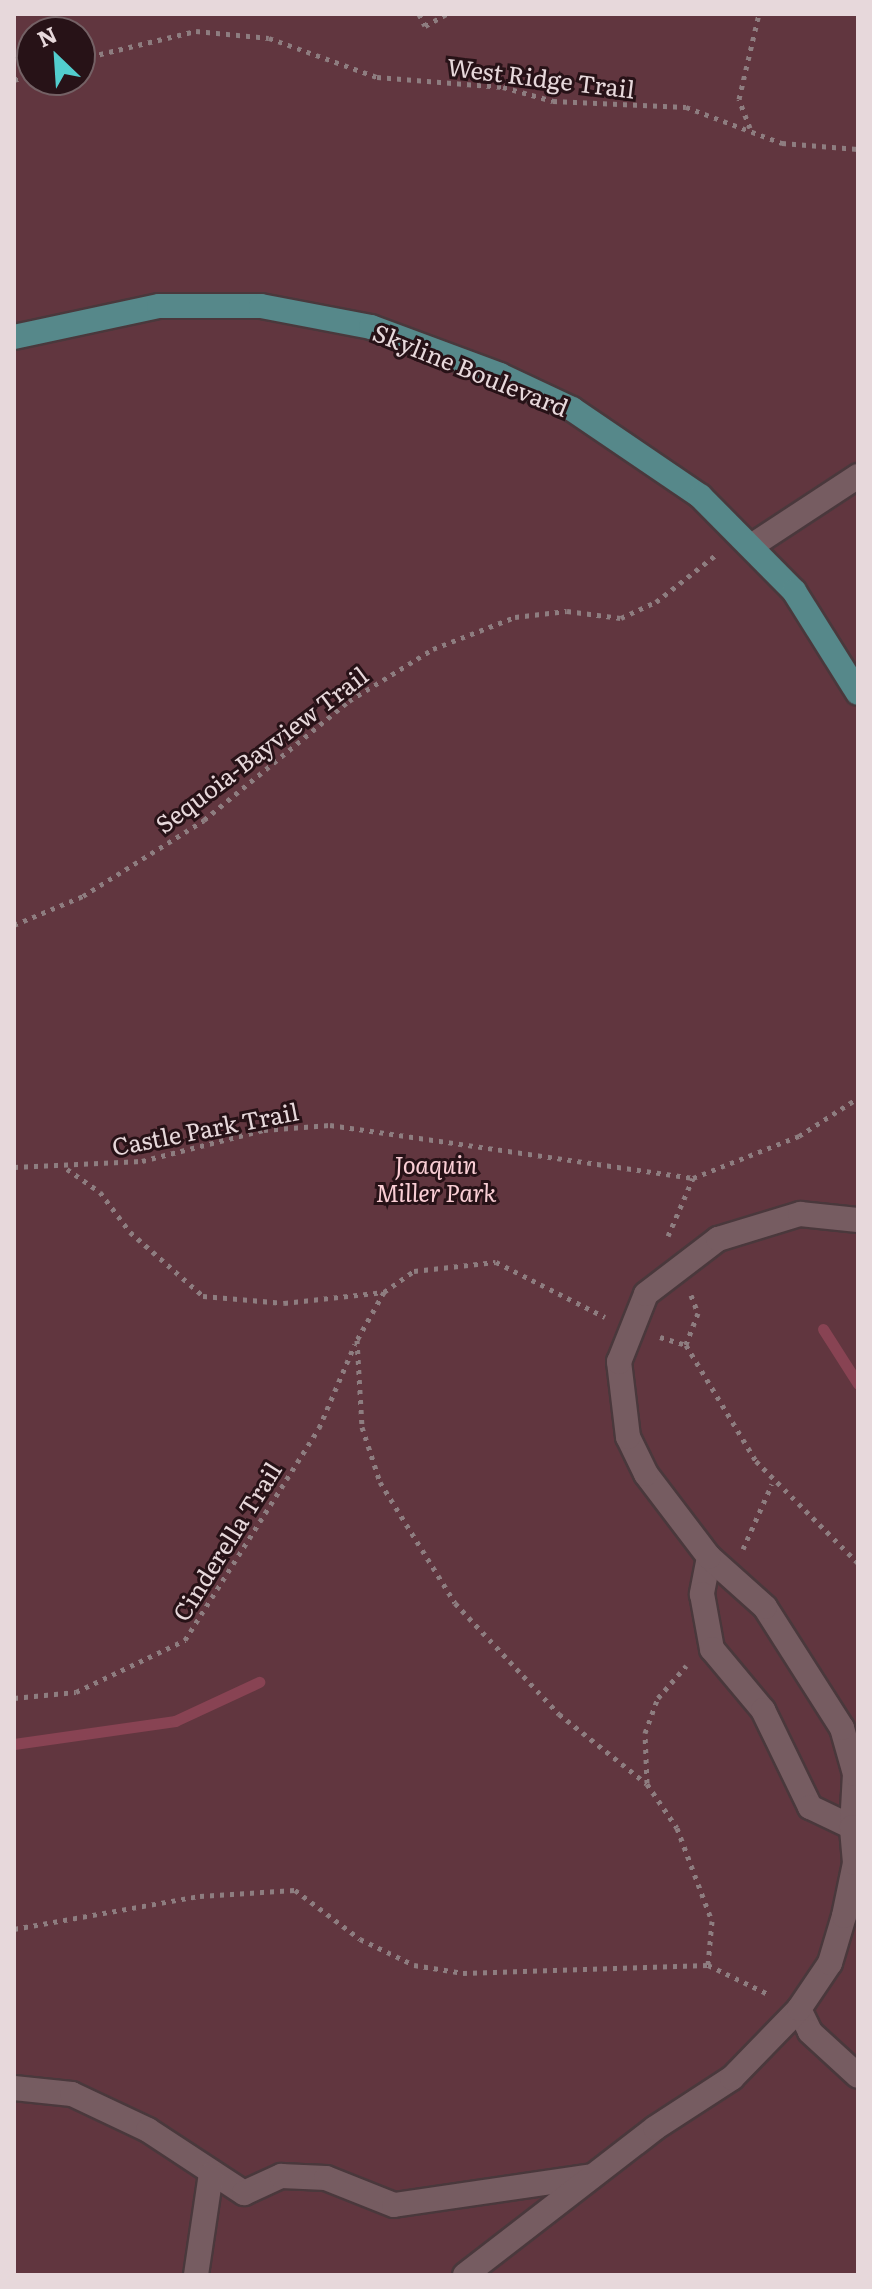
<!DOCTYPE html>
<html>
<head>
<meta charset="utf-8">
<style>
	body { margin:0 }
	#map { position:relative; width:872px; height:2289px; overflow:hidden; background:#311c20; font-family:Literata,serif }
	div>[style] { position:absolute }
	.green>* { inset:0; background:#61363f }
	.stream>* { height:11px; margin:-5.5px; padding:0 5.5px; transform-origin:5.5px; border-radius:5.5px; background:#884353 }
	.path>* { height:5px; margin-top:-2.5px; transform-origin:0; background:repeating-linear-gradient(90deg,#8e7d80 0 4px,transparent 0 10px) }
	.roads { filter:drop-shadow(2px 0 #4a383c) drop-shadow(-2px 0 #4a383c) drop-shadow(0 2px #4a383c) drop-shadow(0 -2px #4a383c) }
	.minor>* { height:24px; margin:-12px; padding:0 12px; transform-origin:12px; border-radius:12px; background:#765c61 }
	.major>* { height:24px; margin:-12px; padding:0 12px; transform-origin:12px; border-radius:12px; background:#56888a }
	span { translate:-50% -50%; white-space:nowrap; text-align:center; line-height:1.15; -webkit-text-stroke:6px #271217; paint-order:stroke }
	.street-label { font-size:24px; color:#e7d8db }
	.park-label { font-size:24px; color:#faced5; font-style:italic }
	.frame { position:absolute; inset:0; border:16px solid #e7d8db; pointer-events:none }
	.north { position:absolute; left:16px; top:16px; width:80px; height:80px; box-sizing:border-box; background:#271217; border:2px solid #746165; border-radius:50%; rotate:335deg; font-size:22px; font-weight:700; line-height:32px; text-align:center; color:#e7d8db }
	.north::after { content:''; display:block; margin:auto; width:28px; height:36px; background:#52cdcd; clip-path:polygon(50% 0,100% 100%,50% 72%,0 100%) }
</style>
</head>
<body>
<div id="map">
	<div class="green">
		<div style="clip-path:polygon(evenodd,14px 14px,858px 14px,858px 2275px,14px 2275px,14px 14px,32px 32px,80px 32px,80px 80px,32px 80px,32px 32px)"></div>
	</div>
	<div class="stream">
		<div style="left:823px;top:1329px;width:65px;rotate:57.5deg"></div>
		<div style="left:14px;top:1744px;width:163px;rotate:-8.1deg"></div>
		<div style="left:175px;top:1721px;width:93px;rotate:-24.9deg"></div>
	</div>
	<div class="path">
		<div style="left:419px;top:14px;width:13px;rotate:63deg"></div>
		<div style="left:425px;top:26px;width:25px;rotate:-29deg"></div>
		<div style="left:80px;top:59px;width:119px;rotate:-13.6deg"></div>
		<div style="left:196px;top:31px;width:73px;rotate:5.5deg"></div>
		<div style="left:269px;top:38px;width:115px;rotate:19.9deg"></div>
		<div style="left:377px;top:77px;width:126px;rotate:4.5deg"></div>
		<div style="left:503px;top:87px;width:52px;rotate:15.6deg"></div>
		<div style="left:553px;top:101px;width:133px;rotate:2.6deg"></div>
		<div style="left:686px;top:107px;width:103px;rotate:20.6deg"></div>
		<div style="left:782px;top:143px;width:76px;rotate:4.5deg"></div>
		<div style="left:14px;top:80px;width:19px;rotate:-18deg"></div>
		<div style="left:750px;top:128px;width:31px;rotate:-111deg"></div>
		<div style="left:739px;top:99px;width:87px;rotate:-76.8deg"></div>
		<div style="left:14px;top:925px;width:75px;rotate:-22.8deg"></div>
		<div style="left:83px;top:896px;width:143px;rotate:-32.1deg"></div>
		<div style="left:204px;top:820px;width:188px;rotate:-39.4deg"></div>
		<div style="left:349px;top:701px;width:99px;rotate:-31.8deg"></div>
		<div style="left:433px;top:649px;width:88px;rotate:-21.3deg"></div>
		<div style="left:515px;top:617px;width:52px;rotate:-6.6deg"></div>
		<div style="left:567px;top:611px;width:54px;rotate:7.4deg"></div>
		<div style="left:621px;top:618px;width:38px;rotate:-25deg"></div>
		<div style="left:656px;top:602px;width:78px;rotate:-38.2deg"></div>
		<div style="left:14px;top:1167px;width:128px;rotate:-2.7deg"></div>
		<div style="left:142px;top:1161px;width:126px;rotate:-14.3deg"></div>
		<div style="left:264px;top:1130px;width:66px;rotate:-4.3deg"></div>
		<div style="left:330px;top:1125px;width:367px;rotate:8.3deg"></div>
		<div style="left:693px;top:1178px;width:114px;rotate:-21.6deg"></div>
		<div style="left:799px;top:1136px;width:70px;rotate:-32.8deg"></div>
		<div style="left:67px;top:1169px;width:40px;rotate:34.9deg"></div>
		<div style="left:100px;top:1192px;width:50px;rotate:53.1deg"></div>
		<div style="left:130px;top:1232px;width:97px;rotate:41.2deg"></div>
		<div style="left:203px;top:1296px;width:81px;rotate:4.9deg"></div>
		<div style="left:284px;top:1303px;width:101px;rotate:-6.3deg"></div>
		<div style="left:384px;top:1292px;width:55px;rotate:119.4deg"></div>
		<div style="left:357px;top:1340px;width:87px;rotate:86.7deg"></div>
		<div style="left:362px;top:1427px;width:58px;rotate:71.9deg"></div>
		<div style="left:380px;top:1482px;width:142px;rotate:58.2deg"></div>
		<div style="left:455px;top:1603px;width:152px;rotate:46.9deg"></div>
		<div style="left:559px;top:1714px;width:112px;rotate:38.5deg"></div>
		<div style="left:647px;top:1784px;width:53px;rotate:55.7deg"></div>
		<div style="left:677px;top:1828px;width:99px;rotate:69.4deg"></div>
		<div style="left:712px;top:1921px;width:44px;rotate:95.2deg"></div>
		<div style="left:668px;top:1236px;width:63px;rotate:-66.7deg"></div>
		<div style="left:384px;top:1292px;width:37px;rotate:-35deg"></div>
		<div style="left:414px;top:1271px;width:82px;rotate:-6.3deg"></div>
		<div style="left:496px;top:1262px;width:122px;rotate:26.8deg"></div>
		<div style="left:691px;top:1295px;width:19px;rotate:69deg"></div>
		<div style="left:698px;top:1313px;width:34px;rotate:111deg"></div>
		<div style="left:686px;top:1345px;width:135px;rotate:58.9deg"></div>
		<div style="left:756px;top:1461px;width:144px;rotate:45deg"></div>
		<div style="left:660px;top:1337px;width:27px;rotate:17deg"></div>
		<div style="left:743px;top:1549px;width:71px;rotate:-66deg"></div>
		<div style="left:14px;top:1698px;width:62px;rotate:-5.5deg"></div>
		<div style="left:76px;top:1692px;width:121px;rotate:-25.5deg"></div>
		<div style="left:185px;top:1640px;width:251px;rotate:-57.7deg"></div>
		<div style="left:319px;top:1428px;width:91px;rotate:-66.8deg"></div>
		<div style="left:647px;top:1783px;width:50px;rotate:-92.3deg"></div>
		<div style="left:645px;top:1733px;width:37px;rotate:-70deg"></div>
		<div style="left:658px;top:1698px;width:43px;rotate:-48.8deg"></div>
		<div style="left:14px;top:1929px;width:189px;rotate:-10.1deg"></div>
		<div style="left:200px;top:1896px;width:95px;rotate:-3.6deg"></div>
		<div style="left:295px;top:1890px;width:81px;rotate:37deg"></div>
		<div style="left:360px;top:1939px;width:60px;rotate:25.7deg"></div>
		<div style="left:414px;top:1965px;width:50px;rotate:9.3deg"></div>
		<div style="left:463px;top:1973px;width:245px;rotate:-1.9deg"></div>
		<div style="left:708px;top:1965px;width:69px;rotate:25.8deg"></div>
	</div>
	<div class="roads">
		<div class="minor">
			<div style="left:753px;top:545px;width:126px;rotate:-33.3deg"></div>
			<div style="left:709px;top:1557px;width:38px;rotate:101deg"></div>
			<div style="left:702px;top:1594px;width:56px;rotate:79.7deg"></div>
			<div style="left:712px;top:1649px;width:80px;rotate:50.1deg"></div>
			<div style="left:763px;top:1710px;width:108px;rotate:64.1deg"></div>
			<div style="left:810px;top:1807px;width:47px;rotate:25.5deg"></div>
			<div style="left:852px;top:1827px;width:53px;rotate:-86.8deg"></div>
			<div style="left:855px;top:1774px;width:48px;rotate:-105.8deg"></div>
			<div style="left:842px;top:1728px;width:143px;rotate:-122.5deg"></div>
			<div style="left:765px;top:1607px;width:75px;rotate:-138.2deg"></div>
			<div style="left:709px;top:1557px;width:104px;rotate:-127.2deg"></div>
			<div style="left:646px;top:1474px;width:41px;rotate:-115.9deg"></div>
			<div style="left:628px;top:1437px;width:76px;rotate:-96.8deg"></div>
			<div style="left:619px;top:1362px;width:73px;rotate:-68.3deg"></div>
			<div style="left:646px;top:1294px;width:91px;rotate:-37.4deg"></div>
			<div style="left:718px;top:1239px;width:86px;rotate:-17deg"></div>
			<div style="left:800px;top:1214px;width:58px;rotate:5.9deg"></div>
			<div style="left:799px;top:2009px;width:25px;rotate:64deg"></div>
			<div style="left:810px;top:2032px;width:65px;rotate:42.5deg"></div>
			<div style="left:14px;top:2088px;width:58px;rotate:5.9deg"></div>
			<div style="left:72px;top:2094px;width:84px;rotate:25.3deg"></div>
			<div style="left:148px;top:2130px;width:115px;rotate:33.3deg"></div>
			<div style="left:244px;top:2193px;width:41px;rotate:-24.7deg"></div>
			<div style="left:281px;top:2176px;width:45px;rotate:2.5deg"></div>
			<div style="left:326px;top:2178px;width:73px;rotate:21.7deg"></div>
			<div style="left:394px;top:2205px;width:200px;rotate:-8.3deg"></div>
			<div style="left:196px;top:2275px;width:102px;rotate:-81.6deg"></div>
			<div style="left:465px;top:2275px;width:240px;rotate:-37.7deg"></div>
			<div style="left:655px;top:2128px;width:92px;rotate:-33deg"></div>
			<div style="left:732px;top:2078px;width:96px;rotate:-45.8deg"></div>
			<div style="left:799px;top:2009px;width:55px;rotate:-56deg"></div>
			<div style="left:830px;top:1963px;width:49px;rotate:-73.4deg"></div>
			<div style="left:844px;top:1916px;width:54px;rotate:-78.3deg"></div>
			<div style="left:855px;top:1863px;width:36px;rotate:-95deg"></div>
		</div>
		<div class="major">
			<div style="left:14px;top:337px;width:148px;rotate:-12.1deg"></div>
			<div style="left:159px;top:306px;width:102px"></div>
			<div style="left:261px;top:306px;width:112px;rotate:10.8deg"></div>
			<div style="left:371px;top:327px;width:138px;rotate:20.4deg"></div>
			<div style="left:500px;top:375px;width:80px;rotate:25.3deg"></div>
			<div style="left:572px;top:409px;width:155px;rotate:34.2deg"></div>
			<div style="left:700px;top:496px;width:134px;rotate:45.3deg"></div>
			<div style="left:794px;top:591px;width:120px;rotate:57.9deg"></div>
		</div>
	</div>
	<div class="street-label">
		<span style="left:541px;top:77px;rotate:7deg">West Ridge Trail</span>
		<span style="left:471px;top:369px;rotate:22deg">Skyline Boulevard</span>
		<span style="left:261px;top:749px;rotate:-37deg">Sequoia-Bayview Trail</span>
		<span style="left:205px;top:1128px;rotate:-11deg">Castle Park Trail</span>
		<span style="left:226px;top:1541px;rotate:-58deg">Cinderella Trail</span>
	</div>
	<div class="park-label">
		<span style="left:436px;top:1178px">Joaquin<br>Miller Park</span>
	</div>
	<div class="frame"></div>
	<div class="north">N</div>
</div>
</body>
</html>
